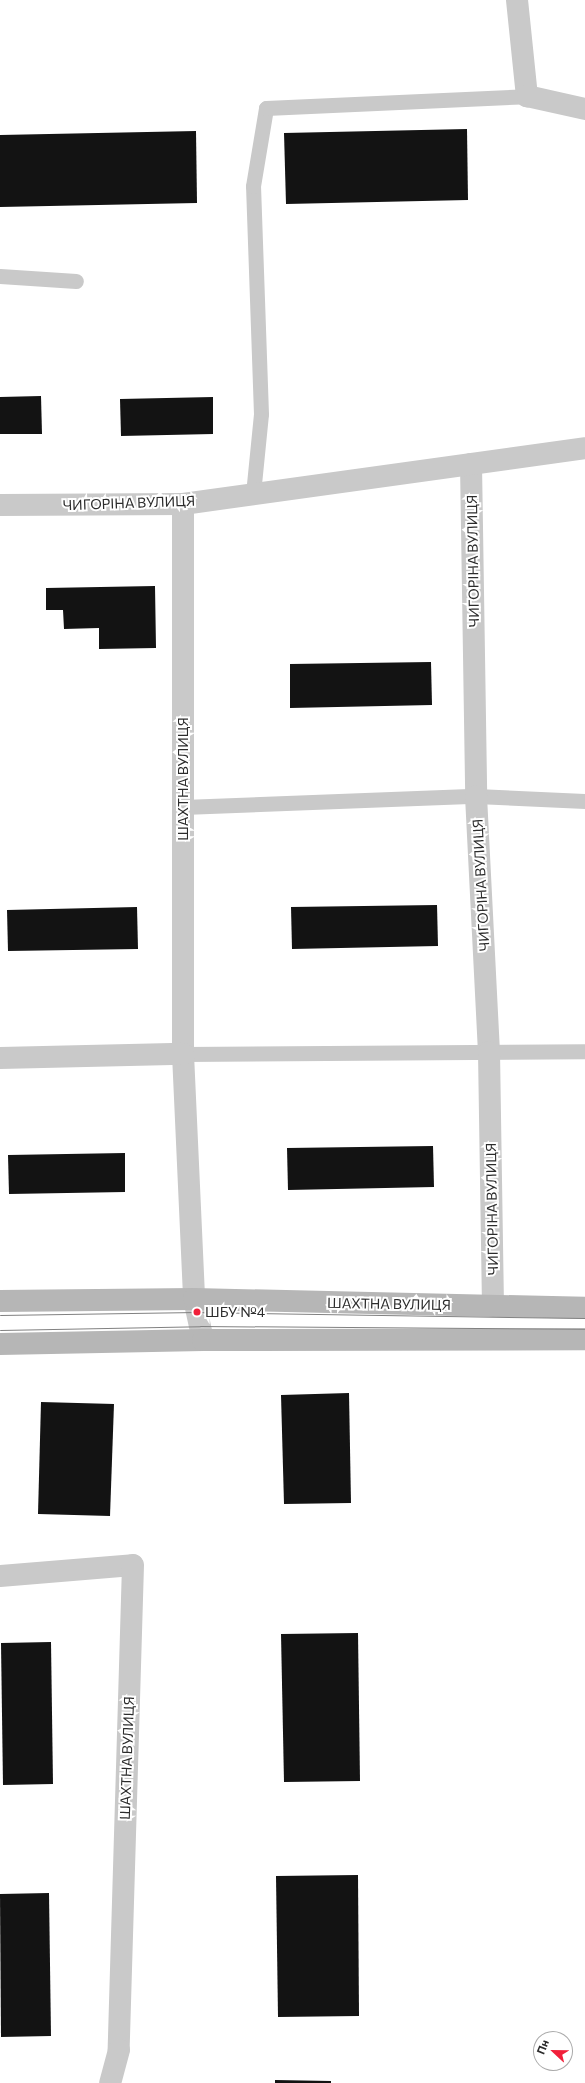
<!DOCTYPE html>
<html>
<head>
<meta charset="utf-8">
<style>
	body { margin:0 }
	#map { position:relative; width:585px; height:2083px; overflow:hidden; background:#fff; font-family:Commissioner,sans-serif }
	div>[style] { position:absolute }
	.building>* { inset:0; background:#131313 }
	.service>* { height:15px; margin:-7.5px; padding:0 7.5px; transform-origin:7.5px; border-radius:7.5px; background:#c9c9c9 }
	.minor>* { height:22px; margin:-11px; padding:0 11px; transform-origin:11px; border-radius:11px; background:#c9c9c9 }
	.secondary>* { height:22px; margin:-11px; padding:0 11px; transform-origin:11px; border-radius:11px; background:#b6b6b6 }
	.tram>* { height:1px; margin:-0.5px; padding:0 0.5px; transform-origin:0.5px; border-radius:0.5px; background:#818181 }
	.dots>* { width:11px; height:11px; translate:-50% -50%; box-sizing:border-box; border:2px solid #fff; border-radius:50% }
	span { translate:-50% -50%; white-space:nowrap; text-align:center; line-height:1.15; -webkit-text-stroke:4px #fff; paint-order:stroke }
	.street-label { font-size:14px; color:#2c2c2c }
	.poi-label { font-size:14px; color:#2c2c2c }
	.left { translate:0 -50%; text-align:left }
	.north { position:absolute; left:533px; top:2031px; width:40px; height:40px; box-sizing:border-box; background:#fff; border:1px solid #ababab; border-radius:50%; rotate:292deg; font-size:11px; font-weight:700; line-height:16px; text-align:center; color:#2c2c2c }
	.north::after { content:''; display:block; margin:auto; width:14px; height:18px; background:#f1203a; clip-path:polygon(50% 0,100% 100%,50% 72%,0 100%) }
</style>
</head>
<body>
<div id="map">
	<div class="building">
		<div style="clip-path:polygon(467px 129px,468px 200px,286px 204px,284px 133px)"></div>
		<div style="clip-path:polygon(196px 131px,197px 203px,0 207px,0 135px)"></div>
		<div style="clip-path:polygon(41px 396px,42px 434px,0 434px,0 397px)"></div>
		<div style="clip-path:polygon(213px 397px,213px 434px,121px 436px,120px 399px)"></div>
		<div style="clip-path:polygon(155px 586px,156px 648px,99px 649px,99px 628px,64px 629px,63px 610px,46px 610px,46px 588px)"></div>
		<div style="clip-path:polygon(431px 662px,432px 705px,290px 708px,290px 664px)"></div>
		<div style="clip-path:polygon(437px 905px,438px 946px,292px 949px,291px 907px)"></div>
		<div style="clip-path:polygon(137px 907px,138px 949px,8px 951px,7px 910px)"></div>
		<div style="clip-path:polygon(433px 1146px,434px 1187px,288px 1190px,287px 1148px)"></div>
		<div style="clip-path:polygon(125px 1153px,125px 1192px,9px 1194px,8px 1155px)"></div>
		<div style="clip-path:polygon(349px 1393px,351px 1503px,284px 1504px,281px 1395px)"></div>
		<div style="clip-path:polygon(41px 1402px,114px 1404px,110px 1516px,38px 1514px)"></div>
		<div style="clip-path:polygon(358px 1633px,360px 1781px,284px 1782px,281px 1634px)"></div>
		<div style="clip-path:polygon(51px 1642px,53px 1784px,3px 1785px,1px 1643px)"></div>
		<div style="clip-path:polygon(358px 1875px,359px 2016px,278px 2017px,276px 1876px)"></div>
		<div style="clip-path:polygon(49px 1893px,51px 2036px,1px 2037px,0 1894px)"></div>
		<div style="clip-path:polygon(275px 2080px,331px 2081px,331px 2083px,275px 2083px)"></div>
	</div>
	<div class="service">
		<div style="left:0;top:276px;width:76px;rotate:3.8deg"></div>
		<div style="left:253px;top:494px;width:80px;rotate:-84.3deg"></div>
		<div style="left:261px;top:414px;width:228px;rotate:-92deg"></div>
		<div style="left:253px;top:186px;width:79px;rotate:-80.5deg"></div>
		<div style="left:266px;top:108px;width:261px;rotate:-2.6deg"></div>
		<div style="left:183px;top:807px;width:293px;rotate:-2.2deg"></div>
		<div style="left:476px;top:796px;width:109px;rotate:2.6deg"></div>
		<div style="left:183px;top:1054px;width:402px;rotate:-0.4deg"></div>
	</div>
	<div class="minor">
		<div style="left:517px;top:0;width:97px;rotate:84.1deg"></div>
		<div style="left:527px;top:96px;width:59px;rotate:12.6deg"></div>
		<div style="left:471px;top:464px;width:332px;rotate:89.1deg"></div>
		<div style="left:476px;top:796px;width:256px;rotate:87.1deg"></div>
		<div style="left:489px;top:1052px;width:254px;rotate:89.1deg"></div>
		<div style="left:183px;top:504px;width:550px;rotate:90deg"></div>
		<div style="left:183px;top:1054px;width:245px;rotate:87.4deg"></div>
		<div style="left:194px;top:1299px;width:42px;rotate:77.6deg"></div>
		<div style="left:0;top:505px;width:183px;rotate:-0.3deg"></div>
		<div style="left:183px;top:504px;width:406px;rotate:-7.9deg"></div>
		<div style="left:0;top:1058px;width:183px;rotate:-1.3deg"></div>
		<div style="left:0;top:1576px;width:133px;rotate:-4.7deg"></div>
		<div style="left:133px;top:1565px;width:485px;rotate:91.7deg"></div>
		<div style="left:119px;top:2050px;width:34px;rotate:105deg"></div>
	</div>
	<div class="secondary">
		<div style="left:0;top:1301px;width:194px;rotate:-0.6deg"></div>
		<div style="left:194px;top:1299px;width:391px;rotate:1.3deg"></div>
		<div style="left:0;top:1344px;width:203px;rotate:-1.1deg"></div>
		<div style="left:203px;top:1340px;width:382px;rotate:-0.1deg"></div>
	</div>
	<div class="tram">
		<div style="left:0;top:1315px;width:197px;rotate:-0.9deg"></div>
		<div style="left:197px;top:1312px;width:388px;rotate:0.9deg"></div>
		<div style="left:0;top:1330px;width:200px;rotate:-1.1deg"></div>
		<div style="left:200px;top:1326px;width:385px;rotate:0.4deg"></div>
	</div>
	<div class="dots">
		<div style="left:197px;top:1312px;background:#f1203a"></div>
	</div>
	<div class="street-label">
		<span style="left:129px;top:503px;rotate:-2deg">ЧИГОРІНА ВУЛИЦЯ</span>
		<span style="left:473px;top:561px;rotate:-91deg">ЧИГОРІНА ВУЛИЦЯ</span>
		<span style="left:183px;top:779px;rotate:-90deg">ШАХТНА ВУЛИЦЯ</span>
		<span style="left:481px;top:885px;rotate:-93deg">ЧИГОРІНА ВУЛИЦЯ</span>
		<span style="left:492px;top:1209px;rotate:-91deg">ЧИГОРІНА ВУЛИЦЯ</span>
		<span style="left:389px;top:1304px;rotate:1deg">ШАХТНА ВУЛИЦЯ</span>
		<span style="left:127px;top:1758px;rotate:-88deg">ШАХТНА ВУЛИЦЯ</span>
	</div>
	<div class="poi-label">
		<span class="left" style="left:205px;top:1312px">ШБУ №4</span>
	</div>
	<div class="north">Пн</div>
</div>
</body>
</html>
